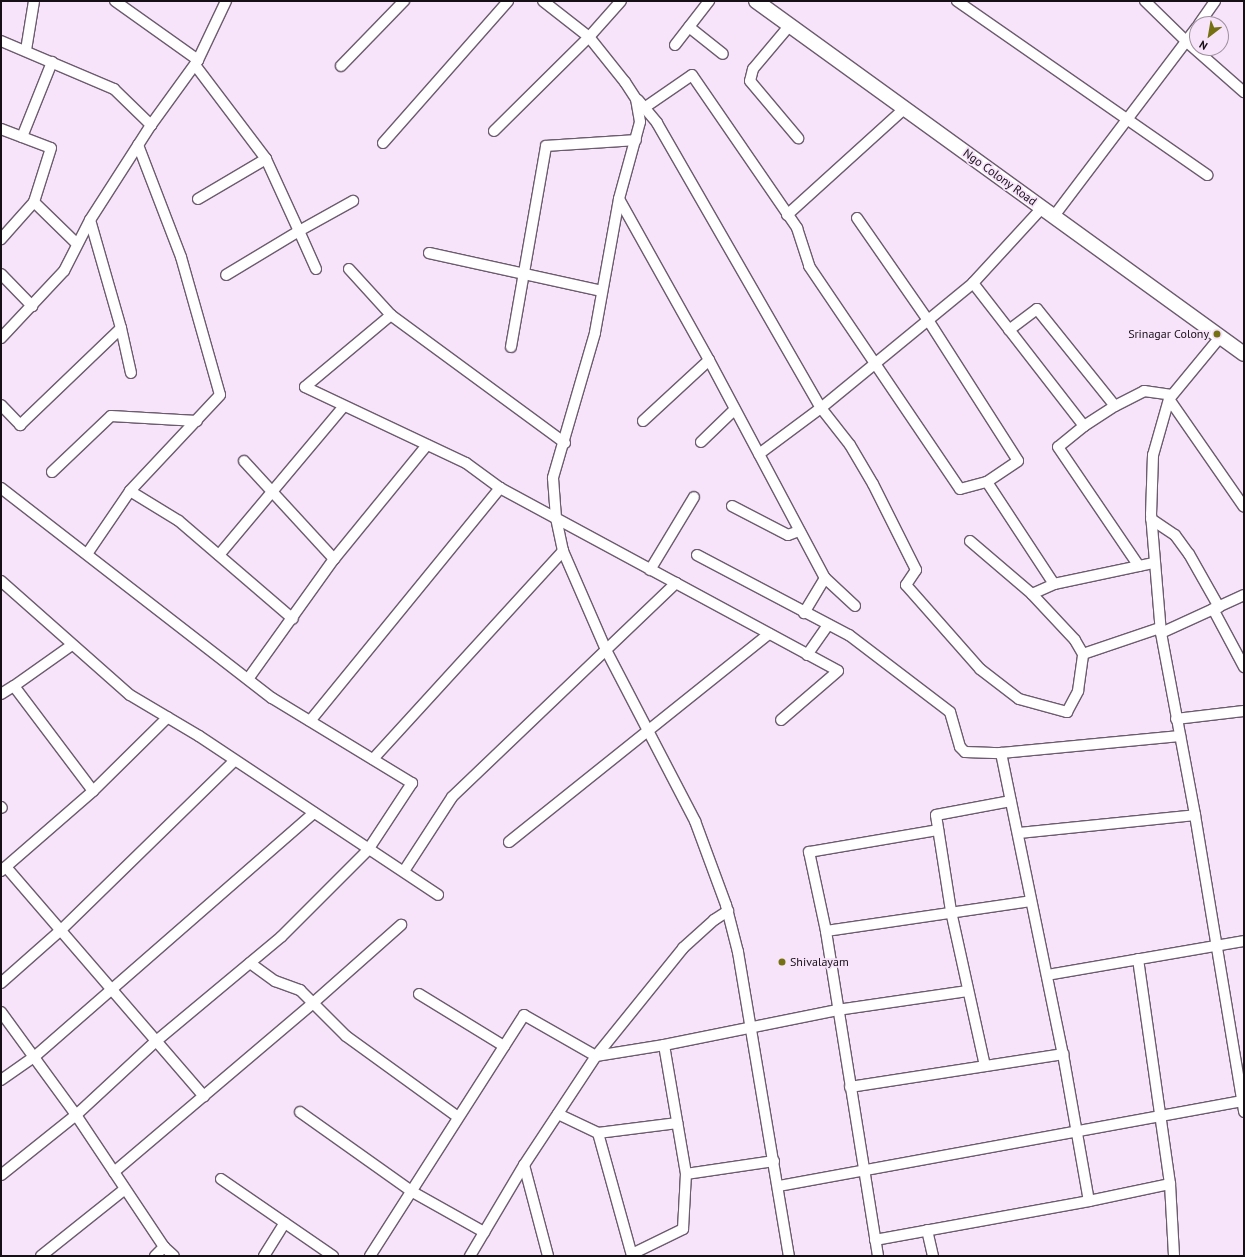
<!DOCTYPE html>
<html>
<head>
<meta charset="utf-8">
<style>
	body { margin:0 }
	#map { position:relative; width:1245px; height:1257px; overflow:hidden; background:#f8e4fa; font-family:"PT Sans",sans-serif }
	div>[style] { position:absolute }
	.roads { filter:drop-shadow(1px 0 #6c5b6e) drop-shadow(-1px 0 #6c5b6e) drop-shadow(0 1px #6c5b6e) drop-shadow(0 -1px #6c5b6e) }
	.street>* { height:10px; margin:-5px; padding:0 5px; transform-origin:5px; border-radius:5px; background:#fff }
	.secondary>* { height:14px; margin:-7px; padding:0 7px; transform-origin:7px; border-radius:7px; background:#fff }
	.dots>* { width:11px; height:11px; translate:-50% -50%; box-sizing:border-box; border:2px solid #f8e4fa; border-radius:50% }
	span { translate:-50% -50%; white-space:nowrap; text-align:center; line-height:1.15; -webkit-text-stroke:3.5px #f8e4fa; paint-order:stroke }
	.street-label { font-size:12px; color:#160f16 }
	.poi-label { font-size:12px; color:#160f16 }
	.right { translate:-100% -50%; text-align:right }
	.left { translate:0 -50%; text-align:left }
	.frame { position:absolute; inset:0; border:2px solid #160f16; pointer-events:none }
	.north { position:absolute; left:1189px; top:16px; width:40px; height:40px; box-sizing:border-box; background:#f8e4fa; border:1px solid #9e8f9f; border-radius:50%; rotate:211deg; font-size:11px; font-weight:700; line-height:16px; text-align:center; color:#160f16 }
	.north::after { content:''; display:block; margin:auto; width:14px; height:18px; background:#757012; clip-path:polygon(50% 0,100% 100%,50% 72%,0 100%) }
</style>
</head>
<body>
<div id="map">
	<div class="roads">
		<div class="street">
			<div style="left:115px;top:1px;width:102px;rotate:35.4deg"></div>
			<div style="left:543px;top:1px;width:58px;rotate:38deg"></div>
			<div style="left:589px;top:37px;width:58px;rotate:51.3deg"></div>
			<div style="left:625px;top:82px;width:20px;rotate:57deg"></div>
			<div style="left:636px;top:99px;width:23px;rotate:80deg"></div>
			<div style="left:640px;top:122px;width:80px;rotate:105.3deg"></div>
			<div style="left:619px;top:199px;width:136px;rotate:100.2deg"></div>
			<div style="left:595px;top:333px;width:151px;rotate:106.2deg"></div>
			<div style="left:553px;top:478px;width:40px;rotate:85.7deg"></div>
			<div style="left:556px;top:518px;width:34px;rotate:78deg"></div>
			<div style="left:563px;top:551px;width:108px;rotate:66.5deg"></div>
			<div style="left:606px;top:650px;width:193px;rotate:62.5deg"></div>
			<div style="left:695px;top:821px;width:90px;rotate:69.7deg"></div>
			<div style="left:726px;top:905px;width:49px;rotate:75.7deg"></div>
			<div style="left:738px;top:952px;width:308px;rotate:80.5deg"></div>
			<div style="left:957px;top:1px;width:305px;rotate:34.8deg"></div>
			<div style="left:1145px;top:1px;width:59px;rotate:44.3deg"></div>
			<div style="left:1187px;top:42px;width:76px;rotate:41.3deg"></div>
			<div style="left:1199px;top:24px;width:28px;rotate:-55deg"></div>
			<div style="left:790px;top:25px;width:57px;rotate:130.1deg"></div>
			<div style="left:753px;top:69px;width:12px;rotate:104deg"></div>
			<div style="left:750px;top:81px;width:75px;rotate:49.9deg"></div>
			<div style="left:689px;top:27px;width:43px;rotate:38.5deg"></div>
			<div style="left:1px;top:41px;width:123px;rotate:23deg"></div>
			<div style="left:114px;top:89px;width:52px;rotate:44.2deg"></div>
			<div style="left:675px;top:45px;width:56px;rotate:-52.3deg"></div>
			<div style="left:26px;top:50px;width:50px;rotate:-80.7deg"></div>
			<div style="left:195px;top:65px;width:118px;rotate:52.9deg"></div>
			<div style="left:266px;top:159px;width:79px;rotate:65.4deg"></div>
			<div style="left:299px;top:231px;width:85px;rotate:148.9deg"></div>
			<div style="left:341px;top:66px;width:91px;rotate:-45.9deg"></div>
			<div style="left:638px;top:100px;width:30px;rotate:50deg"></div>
			<div style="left:657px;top:123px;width:329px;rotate:60.1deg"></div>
			<div style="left:821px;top:408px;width:47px;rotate:51.9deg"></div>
			<div style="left:850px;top:445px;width:45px;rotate:59.5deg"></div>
			<div style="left:873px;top:484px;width:96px;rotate:63.4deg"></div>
			<div style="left:916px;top:570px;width:18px;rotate:124deg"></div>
			<div style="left:906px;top:585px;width:112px;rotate:48.6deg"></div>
			<div style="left:980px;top:669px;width:49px;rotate:37.6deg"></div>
			<div style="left:1019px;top:699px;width:50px;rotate:15.2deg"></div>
			<div style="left:1067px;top:712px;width:24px;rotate:-62deg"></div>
			<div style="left:1078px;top:691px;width:37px;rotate:-82deg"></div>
			<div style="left:1083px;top:654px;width:16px;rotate:-120deg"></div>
			<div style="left:1075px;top:640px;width:63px;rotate:-133.1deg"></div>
			<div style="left:644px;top:108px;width:58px;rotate:-34.5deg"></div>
			<div style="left:692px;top:75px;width:186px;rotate:55.5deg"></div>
			<div style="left:797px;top:228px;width:40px;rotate:72deg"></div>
			<div style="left:809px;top:266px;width:269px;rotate:55.9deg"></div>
			<div style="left:960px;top:489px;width:28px;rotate:-15deg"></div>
			<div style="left:1px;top:129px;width:53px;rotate:20.8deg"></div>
			<div style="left:51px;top:148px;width:57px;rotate:107.5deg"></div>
			<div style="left:34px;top:202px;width:50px;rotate:131.7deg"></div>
			<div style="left:494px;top:131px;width:134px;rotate:-44.7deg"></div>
			<div style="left:589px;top:37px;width:48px;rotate:-48.4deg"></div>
			<div style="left:22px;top:137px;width:81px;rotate:-68.2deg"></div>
			<div style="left:383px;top:143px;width:189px;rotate:-48.6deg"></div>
			<div style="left:138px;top:145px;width:120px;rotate:69deg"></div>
			<div style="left:181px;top:257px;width:143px;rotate:74.2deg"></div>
			<div style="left:220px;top:395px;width:132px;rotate:133.2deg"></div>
			<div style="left:130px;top:491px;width:57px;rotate:31.5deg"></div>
			<div style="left:179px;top:521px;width:150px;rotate:40.7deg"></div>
			<div style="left:198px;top:199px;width:79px;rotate:-30.5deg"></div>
			<div style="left:619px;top:199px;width:184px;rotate:60.8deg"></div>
			<div style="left:709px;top:360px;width:247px;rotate:62deg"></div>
			<div style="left:825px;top:578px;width:41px;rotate:121deg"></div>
			<div style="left:34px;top:202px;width:60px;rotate:44.3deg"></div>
			<div style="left:787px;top:215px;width:159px;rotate:-42.2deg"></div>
			<div style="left:1054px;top:216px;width:237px;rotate:-52.9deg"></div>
			<div style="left:857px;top:218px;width:124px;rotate:55.2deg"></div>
			<div style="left:928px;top:320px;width:167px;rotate:57.4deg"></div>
			<div style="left:1018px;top:461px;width:37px;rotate:146deg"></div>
			<div style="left:987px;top:482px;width:122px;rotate:56.7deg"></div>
			<div style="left:1054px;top:584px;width:102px;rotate:-11.9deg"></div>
			<div style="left:90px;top:220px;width:112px;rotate:74deg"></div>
			<div style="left:429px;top:253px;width:177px;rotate:12.4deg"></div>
			<div style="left:316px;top:269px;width:42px;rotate:-114.1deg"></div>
			<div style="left:299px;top:231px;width:62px;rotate:-29.1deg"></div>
			<div style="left:349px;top:269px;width:62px;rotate:47.6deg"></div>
			<div style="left:1px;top:274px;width:45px;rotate:45.9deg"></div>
			<div style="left:973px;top:283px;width:181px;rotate:52.2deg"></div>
			<div style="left:1084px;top:426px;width:33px;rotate:141deg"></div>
			<div style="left:1058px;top:447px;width:144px;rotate:55.8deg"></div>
			<div style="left:1009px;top:330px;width:35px;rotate:-37deg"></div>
			<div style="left:1037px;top:309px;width:124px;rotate:51.2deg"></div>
			<div style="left:1115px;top:406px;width:33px;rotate:-27deg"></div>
			<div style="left:1144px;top:391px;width:28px;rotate:8deg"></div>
			<div style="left:1221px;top:336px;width:82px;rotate:129.5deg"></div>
			<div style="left:1169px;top:399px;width:58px;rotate:105.9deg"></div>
			<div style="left:1153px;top:455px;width:59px;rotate:91.9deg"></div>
			<div style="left:1151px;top:514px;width:119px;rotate:85.2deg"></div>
			<div style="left:1161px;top:633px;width:185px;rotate:79.4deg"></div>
			<div style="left:1195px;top:815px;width:301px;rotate:80.6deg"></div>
			<div style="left:1px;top:338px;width:92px;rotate:-46.8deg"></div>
			<div style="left:64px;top:271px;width:57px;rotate:-63deg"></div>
			<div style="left:90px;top:220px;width:113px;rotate:-57.3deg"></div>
			<div style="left:151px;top:125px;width:80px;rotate:-54.1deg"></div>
			<div style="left:198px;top:60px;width:65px;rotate:-64.6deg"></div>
			<div style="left:511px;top:347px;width:204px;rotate:-80.1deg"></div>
			<div style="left:546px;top:146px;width:90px;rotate:-3.8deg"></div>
			<div style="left:1169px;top:399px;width:131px;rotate:55.2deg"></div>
			<div style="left:1px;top:405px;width:28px;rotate:46deg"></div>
			<div style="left:20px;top:425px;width:140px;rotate:-43.8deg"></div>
			<div style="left:121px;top:328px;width:46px;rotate:77.5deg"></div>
			<div style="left:643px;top:421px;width:90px;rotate:-42.7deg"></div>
			<div style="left:1084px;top:426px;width:37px;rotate:-33deg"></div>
			<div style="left:701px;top:442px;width:47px;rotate:-44.1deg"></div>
			<div style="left:565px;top:443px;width:216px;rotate:-143.7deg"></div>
			<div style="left:391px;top:315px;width:112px;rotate:140.1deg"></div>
			<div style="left:305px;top:387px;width:178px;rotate:25.3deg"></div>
			<div style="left:466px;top:463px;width:42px;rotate:36.3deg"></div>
			<div style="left:500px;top:488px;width:384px;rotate:28.4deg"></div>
			<div style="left:838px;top:671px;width:75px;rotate:139.3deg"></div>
			<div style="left:759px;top:454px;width:77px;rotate:-36.6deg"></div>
			<div style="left:821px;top:408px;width:197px;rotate:-39.4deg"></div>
			<div style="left:973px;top:283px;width:102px;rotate:-47.4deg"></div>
			<div style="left:244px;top:461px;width:133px;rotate:47.4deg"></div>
			<div style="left:52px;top:472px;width:81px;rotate:-43.5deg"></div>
			<div style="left:111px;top:416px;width:86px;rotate:3.3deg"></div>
			<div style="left:1px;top:488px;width:343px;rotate:37.8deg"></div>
			<div style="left:272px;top:698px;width:164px;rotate:31.3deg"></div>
			<div style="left:412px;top:783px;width:80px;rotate:123.3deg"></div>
			<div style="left:368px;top:850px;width:123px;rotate:135deg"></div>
			<div style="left:281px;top:937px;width:163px;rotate:140.2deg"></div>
			<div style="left:156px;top:1041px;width:109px;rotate:137.2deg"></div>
			<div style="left:76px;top:1115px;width:96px;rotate:141.3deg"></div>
			<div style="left:732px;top:506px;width:63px;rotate:27.4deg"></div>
			<div style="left:788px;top:535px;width:12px;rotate:-20deg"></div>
			<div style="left:1151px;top:519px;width:29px;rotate:34deg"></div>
			<div style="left:1175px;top:535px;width:24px;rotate:54deg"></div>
			<div style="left:1189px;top:554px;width:61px;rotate:60.5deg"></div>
			<div style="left:970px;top:541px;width:82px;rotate:40.5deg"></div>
			<div style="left:1032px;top:594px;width:24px;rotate:-24deg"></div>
			<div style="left:87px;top:554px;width:76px;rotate:-55.7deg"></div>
			<div style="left:219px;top:555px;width:193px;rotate:-50deg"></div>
			<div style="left:697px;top:555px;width:172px;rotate:27.8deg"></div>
			<div style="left:849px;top:635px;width:127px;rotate:37.3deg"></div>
			<div style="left:950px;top:712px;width:36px;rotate:74deg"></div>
			<div style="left:960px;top:747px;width:7px;rotate:45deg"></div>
			<div style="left:965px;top:752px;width:36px;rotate:2deg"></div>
			<div style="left:1001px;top:753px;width:180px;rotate:-5.4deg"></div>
			<div style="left:650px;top:570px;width:85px;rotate:-58.9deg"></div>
			<div style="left:825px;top:578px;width:41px;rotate:43deg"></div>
			<div style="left:1px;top:581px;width:172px;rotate:41.5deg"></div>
			<div style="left:130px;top:695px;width:80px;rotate:30.7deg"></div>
			<div style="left:199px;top:736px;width:287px;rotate:33.6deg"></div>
			<div style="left:1213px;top:609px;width:66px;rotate:61.9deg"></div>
			<div style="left:1161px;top:633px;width:91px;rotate:-24.6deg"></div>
			<div style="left:1083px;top:654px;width:81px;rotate:-18.7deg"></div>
			<div style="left:807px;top:655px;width:37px;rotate:-55deg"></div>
			<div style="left:248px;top:679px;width:148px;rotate:-54.4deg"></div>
			<div style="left:334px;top:559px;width:147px;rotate:-50.8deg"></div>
			<div style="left:1px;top:694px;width:15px;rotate:-32deg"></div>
			<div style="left:1176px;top:719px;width:68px;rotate:-6.7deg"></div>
			<div style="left:310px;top:721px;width:301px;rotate:-50.8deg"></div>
			<div style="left:1001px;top:753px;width:307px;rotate:78.4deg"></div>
			<div style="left:1063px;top:1054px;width:149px;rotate:80deg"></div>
			<div style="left:373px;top:759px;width:282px;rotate:-47.6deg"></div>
			<div style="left:93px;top:791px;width:105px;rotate:-44.6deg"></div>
			<div style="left:1px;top:807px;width:1px;rotate:45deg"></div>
			<div style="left:1019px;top:833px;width:177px;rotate:-5.8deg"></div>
			<div style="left:509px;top:842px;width:333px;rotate:-38.7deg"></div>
			<div style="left:6px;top:867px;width:303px;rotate:49.2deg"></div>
			<div style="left:1px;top:871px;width:122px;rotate:-41deg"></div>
			<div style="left:93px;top:791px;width:131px;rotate:-127deg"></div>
			<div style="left:14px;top:686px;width:71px;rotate:-35.3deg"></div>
			<div style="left:404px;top:871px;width:88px;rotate:-57deg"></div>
			<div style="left:452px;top:797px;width:310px;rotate:-43.7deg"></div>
			<div style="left:826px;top:931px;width:207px;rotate:-8.3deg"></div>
			<div style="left:1138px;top:959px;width:227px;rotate:81.9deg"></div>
			<div style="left:1170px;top:1184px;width:72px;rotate:86.8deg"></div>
			<div style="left:250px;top:963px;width:31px;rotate:36deg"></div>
			<div style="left:275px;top:981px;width:27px;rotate:20deg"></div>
			<div style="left:300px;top:990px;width:18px;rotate:45deg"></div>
			<div style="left:313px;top:1003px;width:118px;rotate:-41.6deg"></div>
			<div style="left:1047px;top:975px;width:200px;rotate:-9.8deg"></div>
			<div style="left:1px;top:983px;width:80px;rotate:-41.5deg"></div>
			<div style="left:61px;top:930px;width:242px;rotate:-44.3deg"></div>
			<div style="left:419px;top:994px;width:100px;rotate:31.5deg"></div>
			<div style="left:1px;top:1012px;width:127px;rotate:53.9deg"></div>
			<div style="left:76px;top:1115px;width:159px;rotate:56.3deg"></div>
			<div style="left:164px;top:1247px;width:13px;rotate:42deg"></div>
			<div style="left:664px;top:1045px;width:131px;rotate:80.3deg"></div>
			<div style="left:686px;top:1174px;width:89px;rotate:-8.4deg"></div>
			<div style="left:596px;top:1056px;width:69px;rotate:-9.2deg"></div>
			<div style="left:664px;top:1045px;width:177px;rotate:-11.4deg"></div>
			<div style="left:837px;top:1010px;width:132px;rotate:-8.3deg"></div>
			<div style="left:596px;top:1056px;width:139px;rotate:-51.1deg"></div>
			<div style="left:683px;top:948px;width:42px;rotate:-42.1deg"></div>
			<div style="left:714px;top:920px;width:17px;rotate:-33deg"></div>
			<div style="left:985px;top:1066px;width:159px;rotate:-102.4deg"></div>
			<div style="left:951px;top:911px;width:97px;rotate:-98.9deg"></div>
			<div style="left:936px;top:815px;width:76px;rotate:-10.6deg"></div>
			<div style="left:1px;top:1080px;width:39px;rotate:-35deg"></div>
			<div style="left:33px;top:1058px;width:373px;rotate:-41.1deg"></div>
			<div style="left:850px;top:1087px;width:216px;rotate:-8.8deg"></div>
			<div style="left:300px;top:1112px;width:136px;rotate:35.4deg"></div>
			<div style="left:411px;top:1191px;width:84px;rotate:29.3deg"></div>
			<div style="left:558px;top:1114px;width:44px;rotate:25.4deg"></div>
			<div style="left:598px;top:1133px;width:80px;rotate:-7.2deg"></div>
			<div style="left:598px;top:1133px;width:128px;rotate:74.5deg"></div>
			<div style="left:524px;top:1165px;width:94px;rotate:75.2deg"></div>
			<div style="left:114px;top:1172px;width:261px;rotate:-40.3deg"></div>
			<div style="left:313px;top:1003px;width:47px;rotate:45deg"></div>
			<div style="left:346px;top:1036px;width:138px;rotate:35.9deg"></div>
			<div style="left:221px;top:1179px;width:136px;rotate:34.5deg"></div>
			<div style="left:779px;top:1186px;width:473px;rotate:-10.4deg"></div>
			<div style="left:927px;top:1230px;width:27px;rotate:77deg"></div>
			<div style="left:875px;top:1240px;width:218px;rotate:-10.3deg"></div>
			<div style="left:1089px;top:1201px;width:83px;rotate:-11.9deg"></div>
			<div style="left:632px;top:1254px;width:57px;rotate:-26.1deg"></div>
			<div style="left:683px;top:1229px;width:55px;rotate:-86.9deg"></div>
			<div style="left:41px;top:1256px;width:107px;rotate:-38.6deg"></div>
			<div style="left:155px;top:1256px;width:13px;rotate:-45deg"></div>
			<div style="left:264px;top:1256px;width:39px;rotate:-58deg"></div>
			<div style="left:370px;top:1256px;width:286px;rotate:-57.4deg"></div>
			<div style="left:524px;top:1015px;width:83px;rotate:29.7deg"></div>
			<div style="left:596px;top:1056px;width:131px;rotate:123.4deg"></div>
			<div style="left:524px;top:1165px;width:106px;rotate:120.7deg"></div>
			<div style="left:878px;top:1256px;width:329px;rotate:-99.1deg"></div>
			<div style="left:826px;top:931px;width:81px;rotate:-102.1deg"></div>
			<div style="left:809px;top:852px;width:131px;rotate:-9.7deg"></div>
		</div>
		<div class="secondary">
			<div style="left:756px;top:1px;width:602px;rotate:35.88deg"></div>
		</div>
	</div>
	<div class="dots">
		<div style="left:1217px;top:334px;background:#757012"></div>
		<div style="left:782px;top:962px;background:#757012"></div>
	</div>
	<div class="street-label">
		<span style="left:1000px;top:177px;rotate:36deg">Ngo Colony Road</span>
	</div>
	<div class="poi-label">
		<span class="right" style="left:1209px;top:334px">Srinagar Colony</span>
		<span class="left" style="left:790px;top:962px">Shivalayam</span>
	</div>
	<div class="frame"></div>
	<div class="north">N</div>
</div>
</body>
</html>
